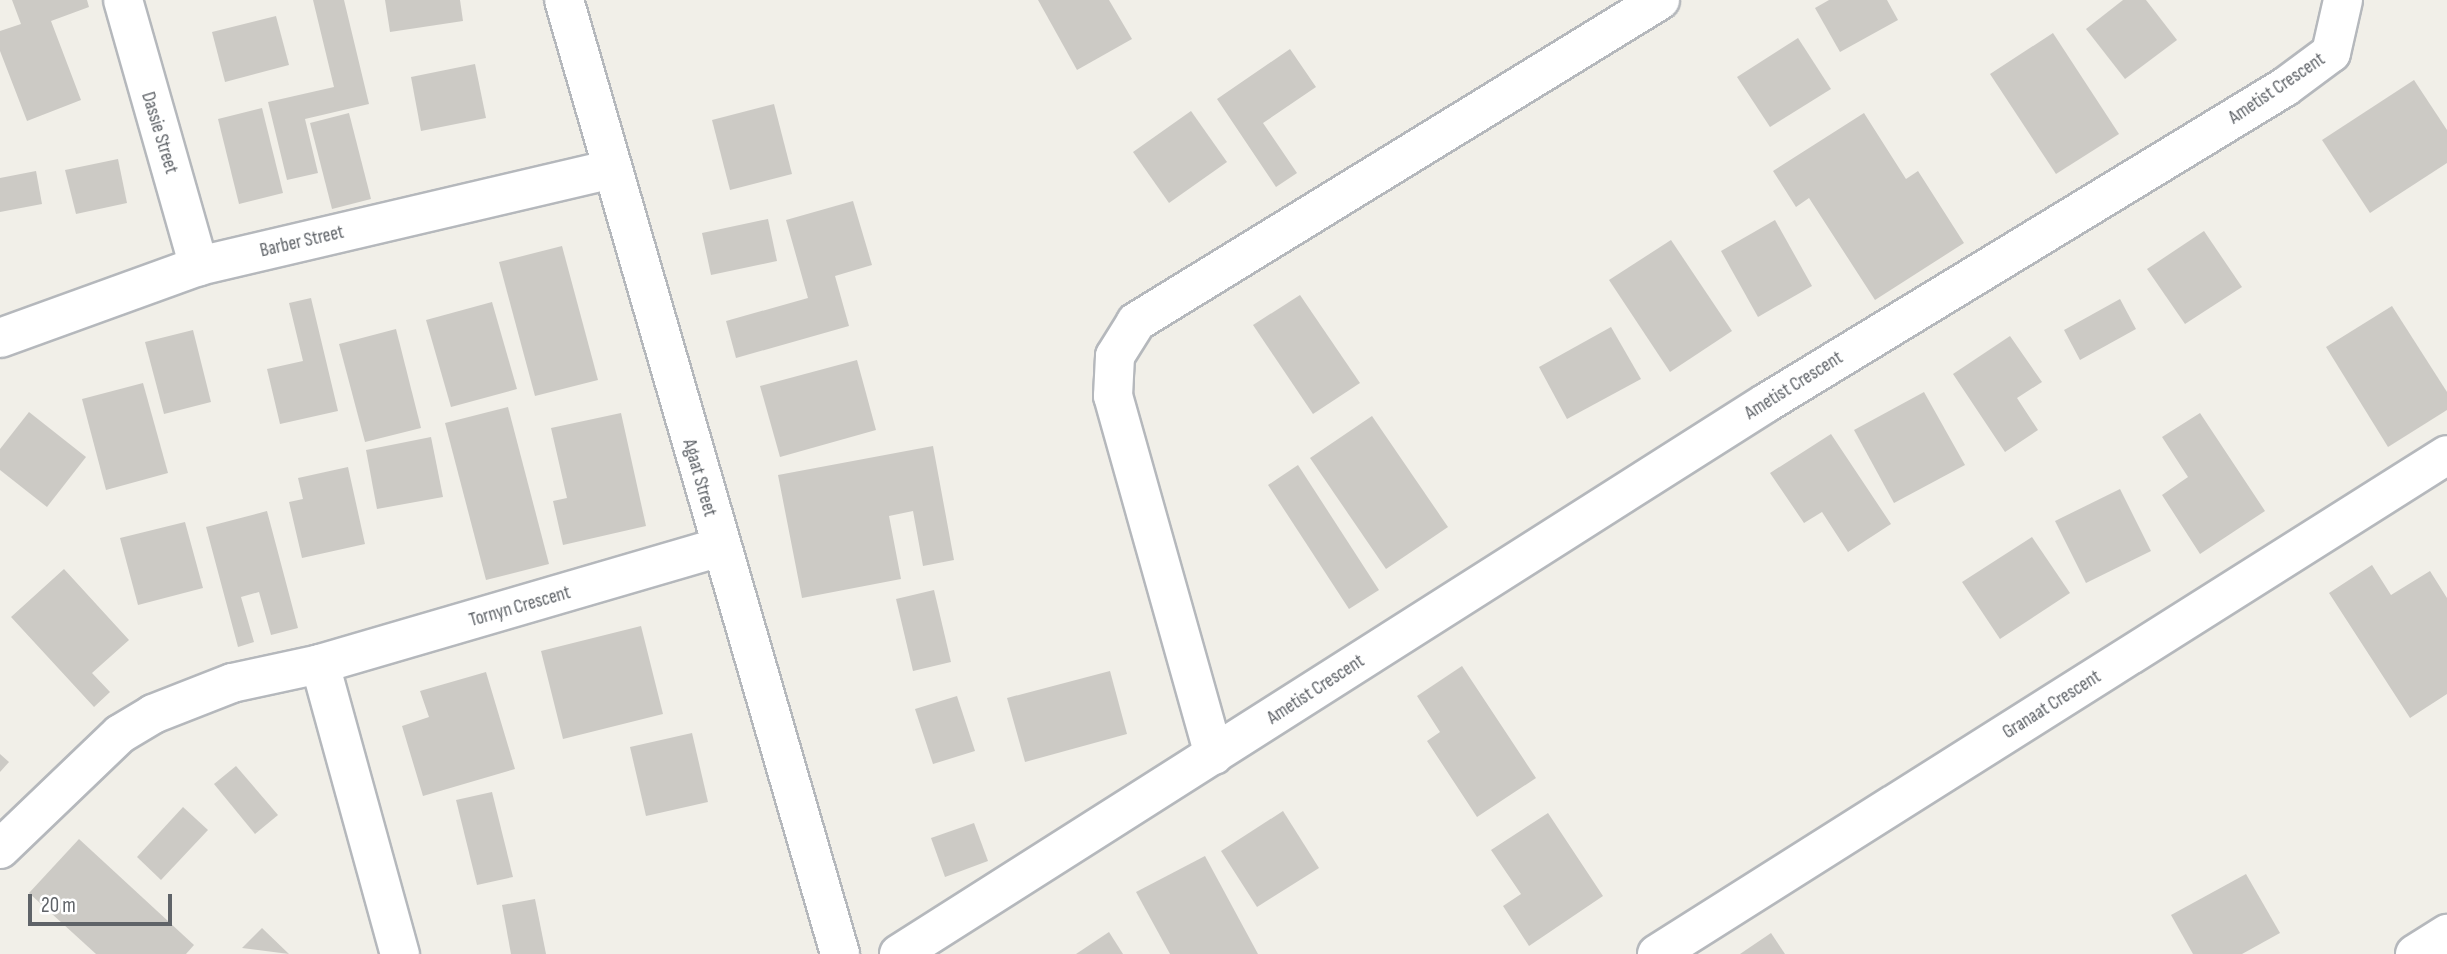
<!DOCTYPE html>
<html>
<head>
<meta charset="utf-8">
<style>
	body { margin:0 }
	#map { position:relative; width:2447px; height:954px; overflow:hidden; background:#f1efe8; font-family:"Sofia Sans Condensed",sans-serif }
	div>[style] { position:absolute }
	.building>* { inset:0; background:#cccac5 }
	.roads { filter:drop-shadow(2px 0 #b5b8bc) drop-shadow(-2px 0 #b5b8bc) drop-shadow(0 2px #b5b8bc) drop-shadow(0 -2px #b5b8bc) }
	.minor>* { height:38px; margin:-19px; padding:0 19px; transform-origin:19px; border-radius:19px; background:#fff }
	.tertiary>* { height:38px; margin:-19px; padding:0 19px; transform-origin:19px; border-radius:19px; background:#fff }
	span { translate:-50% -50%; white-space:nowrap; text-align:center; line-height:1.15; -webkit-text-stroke:5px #fff; paint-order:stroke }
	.street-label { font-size:19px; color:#5f6368 }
	.scale { position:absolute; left:28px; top:894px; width:144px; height:32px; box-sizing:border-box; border:4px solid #5f6368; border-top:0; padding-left:9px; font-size:21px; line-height:24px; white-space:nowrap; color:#5f6368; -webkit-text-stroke:5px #fff; paint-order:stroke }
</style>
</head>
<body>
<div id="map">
	<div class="building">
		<div style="clip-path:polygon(12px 0,87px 0,89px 7px,51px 21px,81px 100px,27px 121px,0 51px,0 31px,21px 24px)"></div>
		<div style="clip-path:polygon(313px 0,344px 0,369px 104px,305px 119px,318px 173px,287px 180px,268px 102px,334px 87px)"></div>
		<div style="clip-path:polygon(385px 0,460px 0,463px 21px,390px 32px)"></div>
		<div style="clip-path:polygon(1038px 0,1109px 0,1132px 39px,1077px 70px)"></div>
		<div style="clip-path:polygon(1829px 0,1887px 0,1898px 20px,1840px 52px,1815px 8px)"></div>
		<div style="clip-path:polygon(2123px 0,2146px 0,2177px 40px,2125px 79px,2086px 29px)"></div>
		<div style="clip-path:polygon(276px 16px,289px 65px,225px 82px,212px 32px)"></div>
		<div style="clip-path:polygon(2053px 33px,2119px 134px,2056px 174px,1990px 74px)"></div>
		<div style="clip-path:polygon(1798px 38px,1831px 89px,1770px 127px,1737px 77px)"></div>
		<div style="clip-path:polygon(1290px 49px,1316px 87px,1263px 123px,1297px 173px,1276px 187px,1217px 99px)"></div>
		<div style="clip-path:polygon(475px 64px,486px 118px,421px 131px,411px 77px)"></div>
		<div style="clip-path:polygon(2414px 80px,2447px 130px,2447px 163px,2370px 213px,2322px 140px)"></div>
		<div style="clip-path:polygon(774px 104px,792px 174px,730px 190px,712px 120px)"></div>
		<div style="clip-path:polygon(262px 108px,283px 193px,239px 204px,218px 119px)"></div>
		<div style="clip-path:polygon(1191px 111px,1227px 162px,1169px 203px,1133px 152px)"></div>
		<div style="clip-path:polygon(349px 113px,371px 199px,332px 209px,310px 123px)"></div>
		<div style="clip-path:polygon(1864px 113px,1906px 179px,1918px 171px,1964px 243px,1875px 300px,1809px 198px,1796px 207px,1773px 171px)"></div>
		<div style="clip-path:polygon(118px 159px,127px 203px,76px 214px,65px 170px)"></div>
		<div style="clip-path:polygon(36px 171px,42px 204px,0 212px,0 178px)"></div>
		<div style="clip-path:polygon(853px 201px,872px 265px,835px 276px,849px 326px,736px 358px,726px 321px,808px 298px,786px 220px)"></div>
		<div style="clip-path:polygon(768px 219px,777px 261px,711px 275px,702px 233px)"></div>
		<div style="clip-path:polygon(1775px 220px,1812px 286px,1758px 317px,1721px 251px)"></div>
		<div style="clip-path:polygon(2204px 231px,2242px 287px,2185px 324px,2147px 269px)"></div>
		<div style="clip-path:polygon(1671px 240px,1732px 331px,1670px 372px,1609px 280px)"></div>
		<div style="clip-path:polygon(562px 246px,598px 380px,535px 396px,499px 262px)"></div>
		<div style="clip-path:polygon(1300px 295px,1360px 383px,1313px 414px,1253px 325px)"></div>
		<div style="clip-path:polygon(311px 298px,338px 411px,280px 424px,267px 369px,303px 361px,289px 303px)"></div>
		<div style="clip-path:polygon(2120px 299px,2136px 329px,2080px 360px,2064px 330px)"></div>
		<div style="clip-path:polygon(492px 302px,517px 389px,451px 407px,426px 320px)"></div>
		<div style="clip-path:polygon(2392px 306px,2447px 392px,2447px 410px,2388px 447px,2326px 347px)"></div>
		<div style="clip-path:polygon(1611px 327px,1641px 379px,1567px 419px,1539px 367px)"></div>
		<div style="clip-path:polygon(396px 329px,421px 428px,365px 442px,339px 344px)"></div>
		<div style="clip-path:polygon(193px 330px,211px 402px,164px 414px,145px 342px)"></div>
		<div style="clip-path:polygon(2010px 336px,2042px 382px,2017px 398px,2038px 430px,2005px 452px,1953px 374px)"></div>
		<div style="clip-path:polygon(857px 360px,876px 430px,780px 457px,760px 386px)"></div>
		<div style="clip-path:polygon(143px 383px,168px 473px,106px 490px,82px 399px)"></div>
		<div style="clip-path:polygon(1924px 392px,1965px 465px,1894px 503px,1854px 430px)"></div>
		<div style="clip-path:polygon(508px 407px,549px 564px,486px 580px,445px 423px)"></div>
		<div style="clip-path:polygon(29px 412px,86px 457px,47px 507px,0 470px,0 449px)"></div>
		<div style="clip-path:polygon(621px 413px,646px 526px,563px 545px,553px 501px,567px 498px,551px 428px)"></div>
		<div style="clip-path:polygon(2200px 413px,2265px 511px,2200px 554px,2162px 495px,2188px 477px,2162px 437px)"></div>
		<div style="clip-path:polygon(1372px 416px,1448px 527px,1386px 569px,1310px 458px)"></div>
		<div style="clip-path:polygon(1831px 434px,1891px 524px,1848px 552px,1822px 512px,1804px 523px,1770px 473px)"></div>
		<div style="clip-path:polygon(431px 437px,443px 497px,377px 509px,366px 450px)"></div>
		<div style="clip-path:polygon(933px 446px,954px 560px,923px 566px,913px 511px,889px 516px,901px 579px,802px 598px,778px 475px)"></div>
		<div style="clip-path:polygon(1298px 465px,1379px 590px,1349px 609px,1268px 485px)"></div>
		<div style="clip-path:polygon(348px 467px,365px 544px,302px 558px,289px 502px,303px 499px,298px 478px)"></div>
		<div style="clip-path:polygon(2120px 489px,2151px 551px,2086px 583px,2055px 521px)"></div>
		<div style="clip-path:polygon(267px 511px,298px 628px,271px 635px,259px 592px,241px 597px,254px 642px,238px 647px,206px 527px)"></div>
		<div style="clip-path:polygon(185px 522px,203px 588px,138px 605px,120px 538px)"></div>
		<div style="clip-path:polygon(2032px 537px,2070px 593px,2000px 639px,1962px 582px)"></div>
		<div style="clip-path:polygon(2372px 565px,2391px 595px,2430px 571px,2447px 598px,2447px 694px,2410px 718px,2329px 593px)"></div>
		<div style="clip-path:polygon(64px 569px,129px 640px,92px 673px,110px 692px,94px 707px,11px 617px)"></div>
		<div style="clip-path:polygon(934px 590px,951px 662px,913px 671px,896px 599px)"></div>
		<div style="clip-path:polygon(641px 626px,663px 714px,563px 739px,541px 651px)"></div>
		<div style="clip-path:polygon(1462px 666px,1536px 778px,1477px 817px,1427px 741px,1440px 732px,1417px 696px)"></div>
		<div style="clip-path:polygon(1110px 671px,1127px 734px,1025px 762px,1007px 698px)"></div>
		<div style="clip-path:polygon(486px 672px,515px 769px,423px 796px,402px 726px,429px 717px,420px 691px)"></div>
		<div style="clip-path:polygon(957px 696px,975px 751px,933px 764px,915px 709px)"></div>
		<div style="clip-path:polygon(692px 733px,708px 802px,646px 816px,630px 747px)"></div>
		<div style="clip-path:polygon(0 754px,9px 762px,0 772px)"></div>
		<div style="clip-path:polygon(236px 766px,278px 815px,255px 834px,214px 784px)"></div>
		<div style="clip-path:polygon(492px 792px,513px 877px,477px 885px,456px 800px)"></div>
		<div style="clip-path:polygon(183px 807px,208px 830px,161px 880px,137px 857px)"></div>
		<div style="clip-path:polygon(1283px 811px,1319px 868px,1257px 907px,1221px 851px)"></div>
		<div style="clip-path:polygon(1548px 813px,1603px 896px,1529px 946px,1503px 906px,1521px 894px,1491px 850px)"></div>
		<div style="clip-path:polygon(974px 823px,988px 861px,945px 877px,931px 838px)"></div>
		<div style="clip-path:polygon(79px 839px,194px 945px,186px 954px,96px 954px,29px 893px)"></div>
		<div style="clip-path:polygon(1205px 856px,1258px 954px,1170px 954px,1136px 892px)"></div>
		<div style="clip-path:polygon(2246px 874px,2280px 933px,2242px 954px,2193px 954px,2171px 915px)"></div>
		<div style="clip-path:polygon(535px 899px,546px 954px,511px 954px,502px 905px)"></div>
		<div style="clip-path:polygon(262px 928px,289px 954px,242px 948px)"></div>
		<div style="clip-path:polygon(1109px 932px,1123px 954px,1076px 954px)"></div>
		<div style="clip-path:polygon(1771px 933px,1785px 954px,1740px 954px)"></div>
	</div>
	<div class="roads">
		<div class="minor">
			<div style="left:123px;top:0;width:277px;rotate:74.1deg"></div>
			<div style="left:0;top:338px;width:212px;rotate:-19.9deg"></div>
			<div style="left:199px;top:266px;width:423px;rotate:-13.2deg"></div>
			<div style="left:320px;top:664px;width:301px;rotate:74.6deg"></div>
			<div style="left:1214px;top:755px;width:373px;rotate:-105.7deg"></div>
			<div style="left:1113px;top:396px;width:40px;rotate:-87.1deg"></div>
			<div style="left:1115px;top:356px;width:40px;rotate:-58deg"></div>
			<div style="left:1136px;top:322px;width:615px;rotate:-31.57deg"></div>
			<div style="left:0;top:849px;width:166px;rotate:-43.8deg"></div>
			<div style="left:120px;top:734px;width:39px;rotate:-31deg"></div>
			<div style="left:153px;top:714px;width:85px;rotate:-21.4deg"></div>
			<div style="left:232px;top:683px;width:90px;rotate:-12.2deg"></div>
			<div style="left:320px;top:664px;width:416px;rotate:-16.3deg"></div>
			<div style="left:899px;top:954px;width:1027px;rotate:-32.44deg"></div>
			<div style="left:1766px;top:403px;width:608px;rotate:-31.34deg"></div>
			<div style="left:2285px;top:87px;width:57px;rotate:-36.5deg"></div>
			<div style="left:2331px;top:53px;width:54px;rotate:-77.2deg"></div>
			<div style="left:1657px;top:954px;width:934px;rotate:-32.28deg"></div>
			<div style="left:2415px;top:954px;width:38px;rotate:-32deg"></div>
		</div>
		<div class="tertiary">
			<div style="left:564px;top:0;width:993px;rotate:73.86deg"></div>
		</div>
	</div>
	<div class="street-label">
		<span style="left:2277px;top:89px;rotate:-34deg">Ametist Crescent</span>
		<span style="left:159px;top:133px;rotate:73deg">Dassie Street</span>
		<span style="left:302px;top:242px;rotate:-13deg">Barber Street</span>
		<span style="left:1794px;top:386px;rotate:-32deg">Ametist Crescent</span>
		<span style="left:699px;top:478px;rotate:74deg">Agaat Street</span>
		<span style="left:520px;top:607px;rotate:-16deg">Tornyn Crescent</span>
		<span style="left:1316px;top:690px;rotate:-33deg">Ametist Crescent</span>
		<span style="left:2052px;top:705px;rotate:-32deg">Granaat Crescent</span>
	</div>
	<div class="scale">20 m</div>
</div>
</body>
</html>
